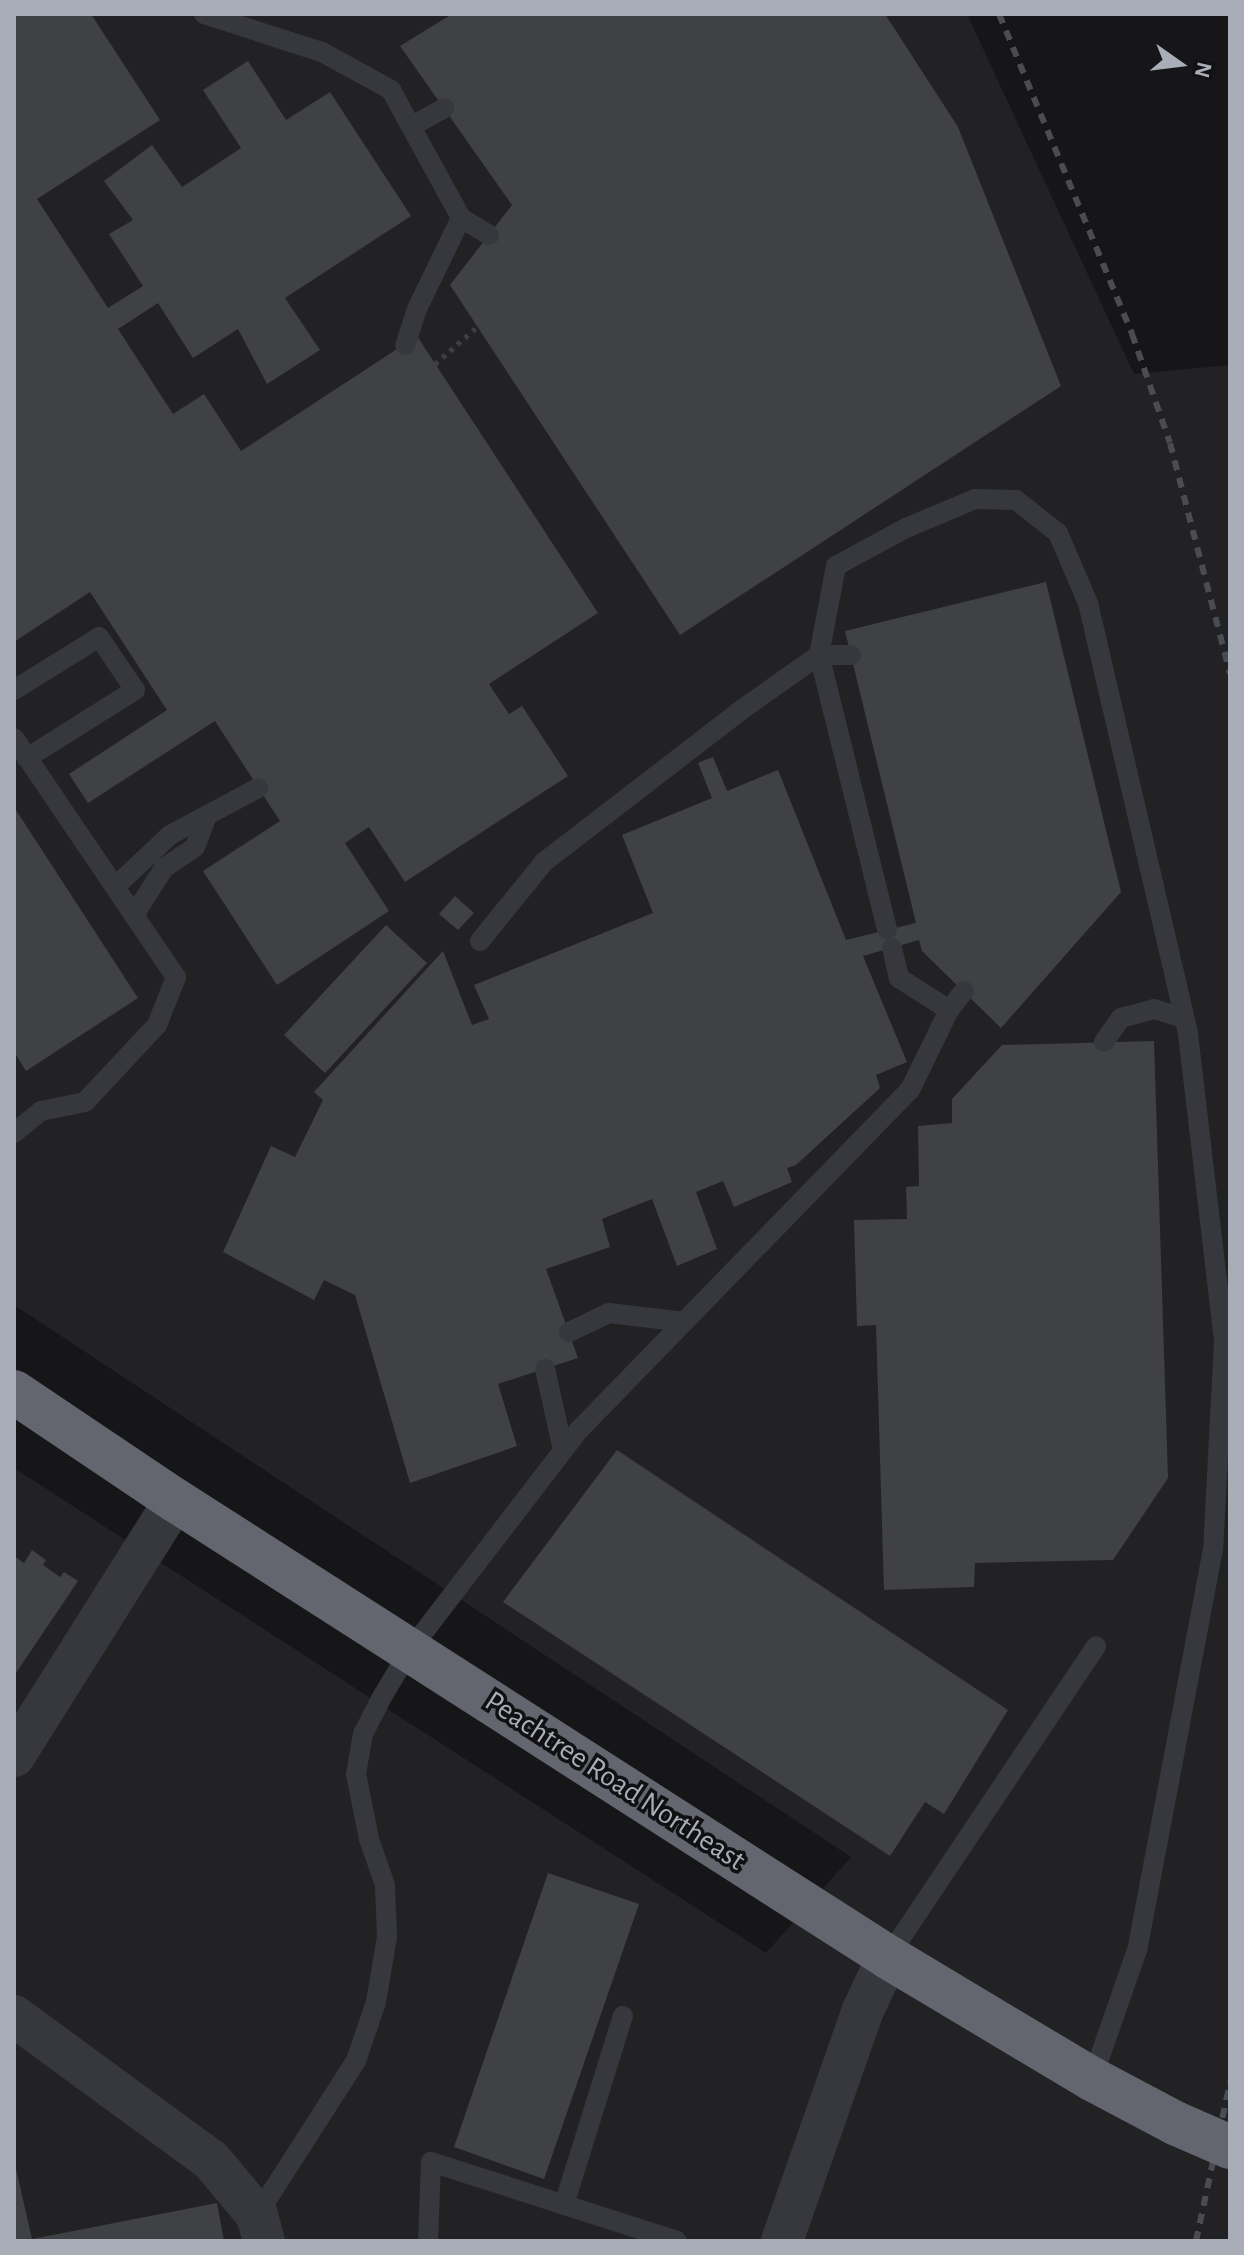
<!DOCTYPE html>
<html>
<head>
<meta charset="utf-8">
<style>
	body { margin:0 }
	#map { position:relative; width:1244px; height:2255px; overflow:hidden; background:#161618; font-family:"Alegreya Sans",sans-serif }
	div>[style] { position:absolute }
	.built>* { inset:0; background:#222225 }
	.building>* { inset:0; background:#404145 }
	.path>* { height:5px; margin-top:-2.5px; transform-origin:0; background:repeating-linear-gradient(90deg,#3d3f44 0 4px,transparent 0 10px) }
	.lane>* { height:20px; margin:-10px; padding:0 10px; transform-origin:10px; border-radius:10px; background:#37383d }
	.street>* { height:42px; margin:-21px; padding:0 21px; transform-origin:21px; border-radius:21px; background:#37383d }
	.highway>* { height:44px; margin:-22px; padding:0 22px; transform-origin:22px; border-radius:22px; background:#63666e }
	.rail>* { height:6px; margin-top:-3px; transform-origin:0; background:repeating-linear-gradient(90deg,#4a4c52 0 10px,transparent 0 18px) }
	.highway-bridge>* { height:44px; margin:-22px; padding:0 22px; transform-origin:22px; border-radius:22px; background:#63666e }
	span { translate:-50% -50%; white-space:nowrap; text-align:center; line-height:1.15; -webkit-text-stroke:7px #111113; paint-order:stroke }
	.street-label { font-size:30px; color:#a8adb8 }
	.frame { position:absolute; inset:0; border:16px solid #a8adb8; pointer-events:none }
	.north { position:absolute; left:1140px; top:24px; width:80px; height:80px; -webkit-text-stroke:6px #111113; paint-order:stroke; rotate:104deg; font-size:22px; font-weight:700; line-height:32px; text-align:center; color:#a8adb8 }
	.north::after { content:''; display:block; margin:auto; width:28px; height:36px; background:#a8adb8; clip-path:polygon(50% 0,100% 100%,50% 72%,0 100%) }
</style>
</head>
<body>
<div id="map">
	<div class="built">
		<div style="clip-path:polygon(14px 14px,967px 14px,1134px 374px,1230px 365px,1230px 2241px,14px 2241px,14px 1468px,766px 1953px,851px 1857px,14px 1305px)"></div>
	</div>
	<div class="building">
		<div style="clip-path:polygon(14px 14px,91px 14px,160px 120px,37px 199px,108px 308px,143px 286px,109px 234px,133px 220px,104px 181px,152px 145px,182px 187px,241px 148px,203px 90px,248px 61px,286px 120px,330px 92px,411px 216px,285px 298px,320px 350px,267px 384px,238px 329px,193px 358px,158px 303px,118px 329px,173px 414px,204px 394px,241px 451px,417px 336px,598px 613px,489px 684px,509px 714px,522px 706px,568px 776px,405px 882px,369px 827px,345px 843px,389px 911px,277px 985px,203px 871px,280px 821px,215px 721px,88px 803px,69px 774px,167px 710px,90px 592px,14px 642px)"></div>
		<div style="clip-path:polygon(452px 14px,885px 14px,958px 127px,1061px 386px,680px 635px,450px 285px,512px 205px,400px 46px)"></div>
		<div style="clip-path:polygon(1046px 582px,1121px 892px,1001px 1028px,922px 951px,919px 940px,863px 956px,907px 1062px,876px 1075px,880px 1088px,796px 1165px,787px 1168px,792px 1182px,734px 1207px,723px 1181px,696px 1192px,717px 1249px,677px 1266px,652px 1199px,602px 1219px,610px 1247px,546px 1269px,578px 1358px,498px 1384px,517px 1446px,410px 1483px,355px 1295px,324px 1280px,314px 1300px,223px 1252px,271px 1146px,295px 1157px,323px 1100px,314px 1092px,443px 951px,472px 1025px,489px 1019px,474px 985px,653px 913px,622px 835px,712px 798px,698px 763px,705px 760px,713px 757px,727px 791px,778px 770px,846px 940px,916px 923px,845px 631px)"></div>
		<div style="clip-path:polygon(14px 807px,138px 998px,26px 1071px,14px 1052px)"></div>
		<div style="clip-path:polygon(455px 896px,474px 913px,458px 930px,439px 914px)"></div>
		<div style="clip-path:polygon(386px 925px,427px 963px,325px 1073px,284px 1035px)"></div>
		<div style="clip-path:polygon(1154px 1041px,1168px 1478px,1113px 1560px,975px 1563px,974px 1587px,884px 1590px,876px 1325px,857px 1326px,854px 1220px,907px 1219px,906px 1187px,919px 1186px,918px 1126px,952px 1123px,952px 1099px,1002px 1045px)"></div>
		<div style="clip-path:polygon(617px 1450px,1008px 1710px,944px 1814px,925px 1802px,890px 1856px,503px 1602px)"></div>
		<div style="clip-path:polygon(32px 1550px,46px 1560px,43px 1565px,60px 1577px,64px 1572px,78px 1581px,14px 1676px,14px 1556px,24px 1563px)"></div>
		<div style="clip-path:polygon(548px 1873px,639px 1904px,544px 2179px,454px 2147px)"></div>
		<div style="clip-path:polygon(14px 2160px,32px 2239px,217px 2203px,224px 2241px,14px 2241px)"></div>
	</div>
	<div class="path">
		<div style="left:435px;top:364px;width:56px;rotate:-41.4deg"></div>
	</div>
	<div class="lane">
		<div style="left:204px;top:14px;width:124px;rotate:17.9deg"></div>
		<div style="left:322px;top:52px;width:79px;rotate:28.8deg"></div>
		<div style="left:391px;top:90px;width:146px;rotate:61.3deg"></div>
		<div style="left:461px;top:218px;width:101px;rotate:115.8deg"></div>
		<div style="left:417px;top:309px;width:38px;rotate:108deg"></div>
		<div style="left:412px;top:126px;width:37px;rotate:-29deg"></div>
		<div style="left:461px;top:218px;width:33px;rotate:31deg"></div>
		<div style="left:14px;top:690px;width:100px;rotate:-31.9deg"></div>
		<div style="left:99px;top:637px;width:64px;rotate:55.8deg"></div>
		<div style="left:135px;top:690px;width:128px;rotate:147.8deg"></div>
		<div style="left:14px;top:738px;width:289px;rotate:55.9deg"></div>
		<div style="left:176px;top:977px;width:52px;rotate:111.6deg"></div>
		<div style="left:157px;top:1025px;width:105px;rotate:133.1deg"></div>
		<div style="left:85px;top:1102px;width:45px;rotate:168.4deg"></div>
		<div style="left:41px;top:1111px;width:35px;rotate:141deg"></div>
		<div style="left:115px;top:887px;width:76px;rotate:-43.4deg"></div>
		<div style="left:170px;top:835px;width:100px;rotate:-28.1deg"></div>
		<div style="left:134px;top:915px;width:56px;rotate:-57.4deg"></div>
		<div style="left:164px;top:868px;width:37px;rotate:-34deg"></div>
		<div style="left:195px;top:847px;width:33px;rotate:-69deg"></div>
		<div style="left:887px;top:929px;width:282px;rotate:-103.9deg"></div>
		<div style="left:819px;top:655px;width:91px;rotate:-79.2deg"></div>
		<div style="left:836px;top:566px;width:80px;rotate:-28.5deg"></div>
		<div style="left:906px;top:528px;width:75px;rotate:-22.8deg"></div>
		<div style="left:975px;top:499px;width:41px;rotate:1.4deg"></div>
		<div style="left:1016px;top:500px;width:53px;rotate:38.2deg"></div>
		<div style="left:1058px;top:533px;width:76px;rotate:66.8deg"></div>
		<div style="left:1088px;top:603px;width:442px;rotate:76.9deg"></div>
		<div style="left:1188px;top:1034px;width:310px;rotate:83.3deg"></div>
		<div style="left:1224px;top:1342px;width:207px;rotate:93deg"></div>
		<div style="left:1213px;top:1549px;width:408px;rotate:100.7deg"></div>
		<div style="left:1137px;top:1950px;width:137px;rotate:109.2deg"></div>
		<div style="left:480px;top:941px;width:102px;rotate:-51deg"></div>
		<div style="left:544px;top:862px;width:252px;rotate:-37.6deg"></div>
		<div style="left:744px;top:708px;width:92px;rotate:-35.2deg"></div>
		<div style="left:819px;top:655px;width:32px"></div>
		<div style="left:892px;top:948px;width:31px;rotate:77deg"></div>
		<div style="left:899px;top:978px;width:59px;rotate:32.6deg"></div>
		<div style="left:1104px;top:1042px;width:29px;rotate:-55deg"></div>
		<div style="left:1121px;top:1018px;width:34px;rotate:-15deg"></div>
		<div style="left:1154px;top:1009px;width:31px;rotate:17deg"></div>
		<div style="left:569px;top:1332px;width:44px;rotate:-25.4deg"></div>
		<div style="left:609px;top:1313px;width:76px;rotate:6.8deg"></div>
		<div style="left:545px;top:1369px;width:83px;rotate:77.5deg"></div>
		<div style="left:888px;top:1957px;width:374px;rotate:-56.2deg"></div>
		<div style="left:564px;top:2205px;width:198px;rotate:-72.7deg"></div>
		<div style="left:257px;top:2215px;width:183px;rotate:-57.3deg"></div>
		<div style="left:356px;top:2061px;width:62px;rotate:-71.3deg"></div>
		<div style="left:376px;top:2002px;width:66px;rotate:-80.4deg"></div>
		<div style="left:387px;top:1937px;width:52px;rotate:-92.2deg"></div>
		<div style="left:385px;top:1885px;width:49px;rotate:-109.2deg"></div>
		<div style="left:369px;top:1839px;width:66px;rotate:-101.3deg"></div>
		<div style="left:356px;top:1774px;width:41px;rotate:-80.1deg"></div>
		<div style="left:363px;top:1734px;width:42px;rotate:-62.8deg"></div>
		<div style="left:382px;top:1697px;width:55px;rotate:-59.2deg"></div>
		<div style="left:410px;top:1650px;width:276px;rotate:-52.5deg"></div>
		<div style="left:578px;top:1431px;width:476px;rotate:-45.8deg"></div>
		<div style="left:910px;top:1090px;width:89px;rotate:-64deg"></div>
		<div style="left:949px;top:1010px;width:24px;rotate:-52deg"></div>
		<div style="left:428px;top:2241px;width:79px;rotate:-87.8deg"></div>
		<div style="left:431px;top:2162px;width:258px;rotate:17.8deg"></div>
	</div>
	<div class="street">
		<div style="left:14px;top:1756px;width:302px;rotate:-57.8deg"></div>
		<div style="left:14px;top:2016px;width:244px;rotate:36.2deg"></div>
		<div style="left:211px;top:2160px;width:72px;rotate:50.1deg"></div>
		<div style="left:257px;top:2215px;width:27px;rotate:75deg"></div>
		<div style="left:782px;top:2241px;width:243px;rotate:-70.7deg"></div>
		<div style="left:862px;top:2012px;width:61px;rotate:-64.7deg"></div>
	</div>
	<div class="highway">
		<div style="left:14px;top:1392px;width:194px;rotate:33.9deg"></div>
		<div style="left:175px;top:1500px;width:847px;rotate:32.66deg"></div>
		<div style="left:888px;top:1957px;width:238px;rotate:30.9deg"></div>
		<div style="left:1092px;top:2079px;width:94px;rotate:27.9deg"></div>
	</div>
	<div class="rail">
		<div style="left:999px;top:14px;width:347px;rotate:67.4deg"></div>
		<div style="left:1132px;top:334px;width:115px;rotate:70.8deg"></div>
		<div style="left:1170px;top:443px;width:238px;rotate:75.4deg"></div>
		<div style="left:1196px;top:2241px;width:163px;rotate:-77.9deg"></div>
	</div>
	<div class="highway-bridge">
		<div style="left:1175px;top:2123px;width:60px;rotate:23.6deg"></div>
	</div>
	<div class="street-label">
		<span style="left:615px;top:1781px;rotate:33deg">Peachtree Road Northeast</span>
	</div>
	<div class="frame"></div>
	<div class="north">N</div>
</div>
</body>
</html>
